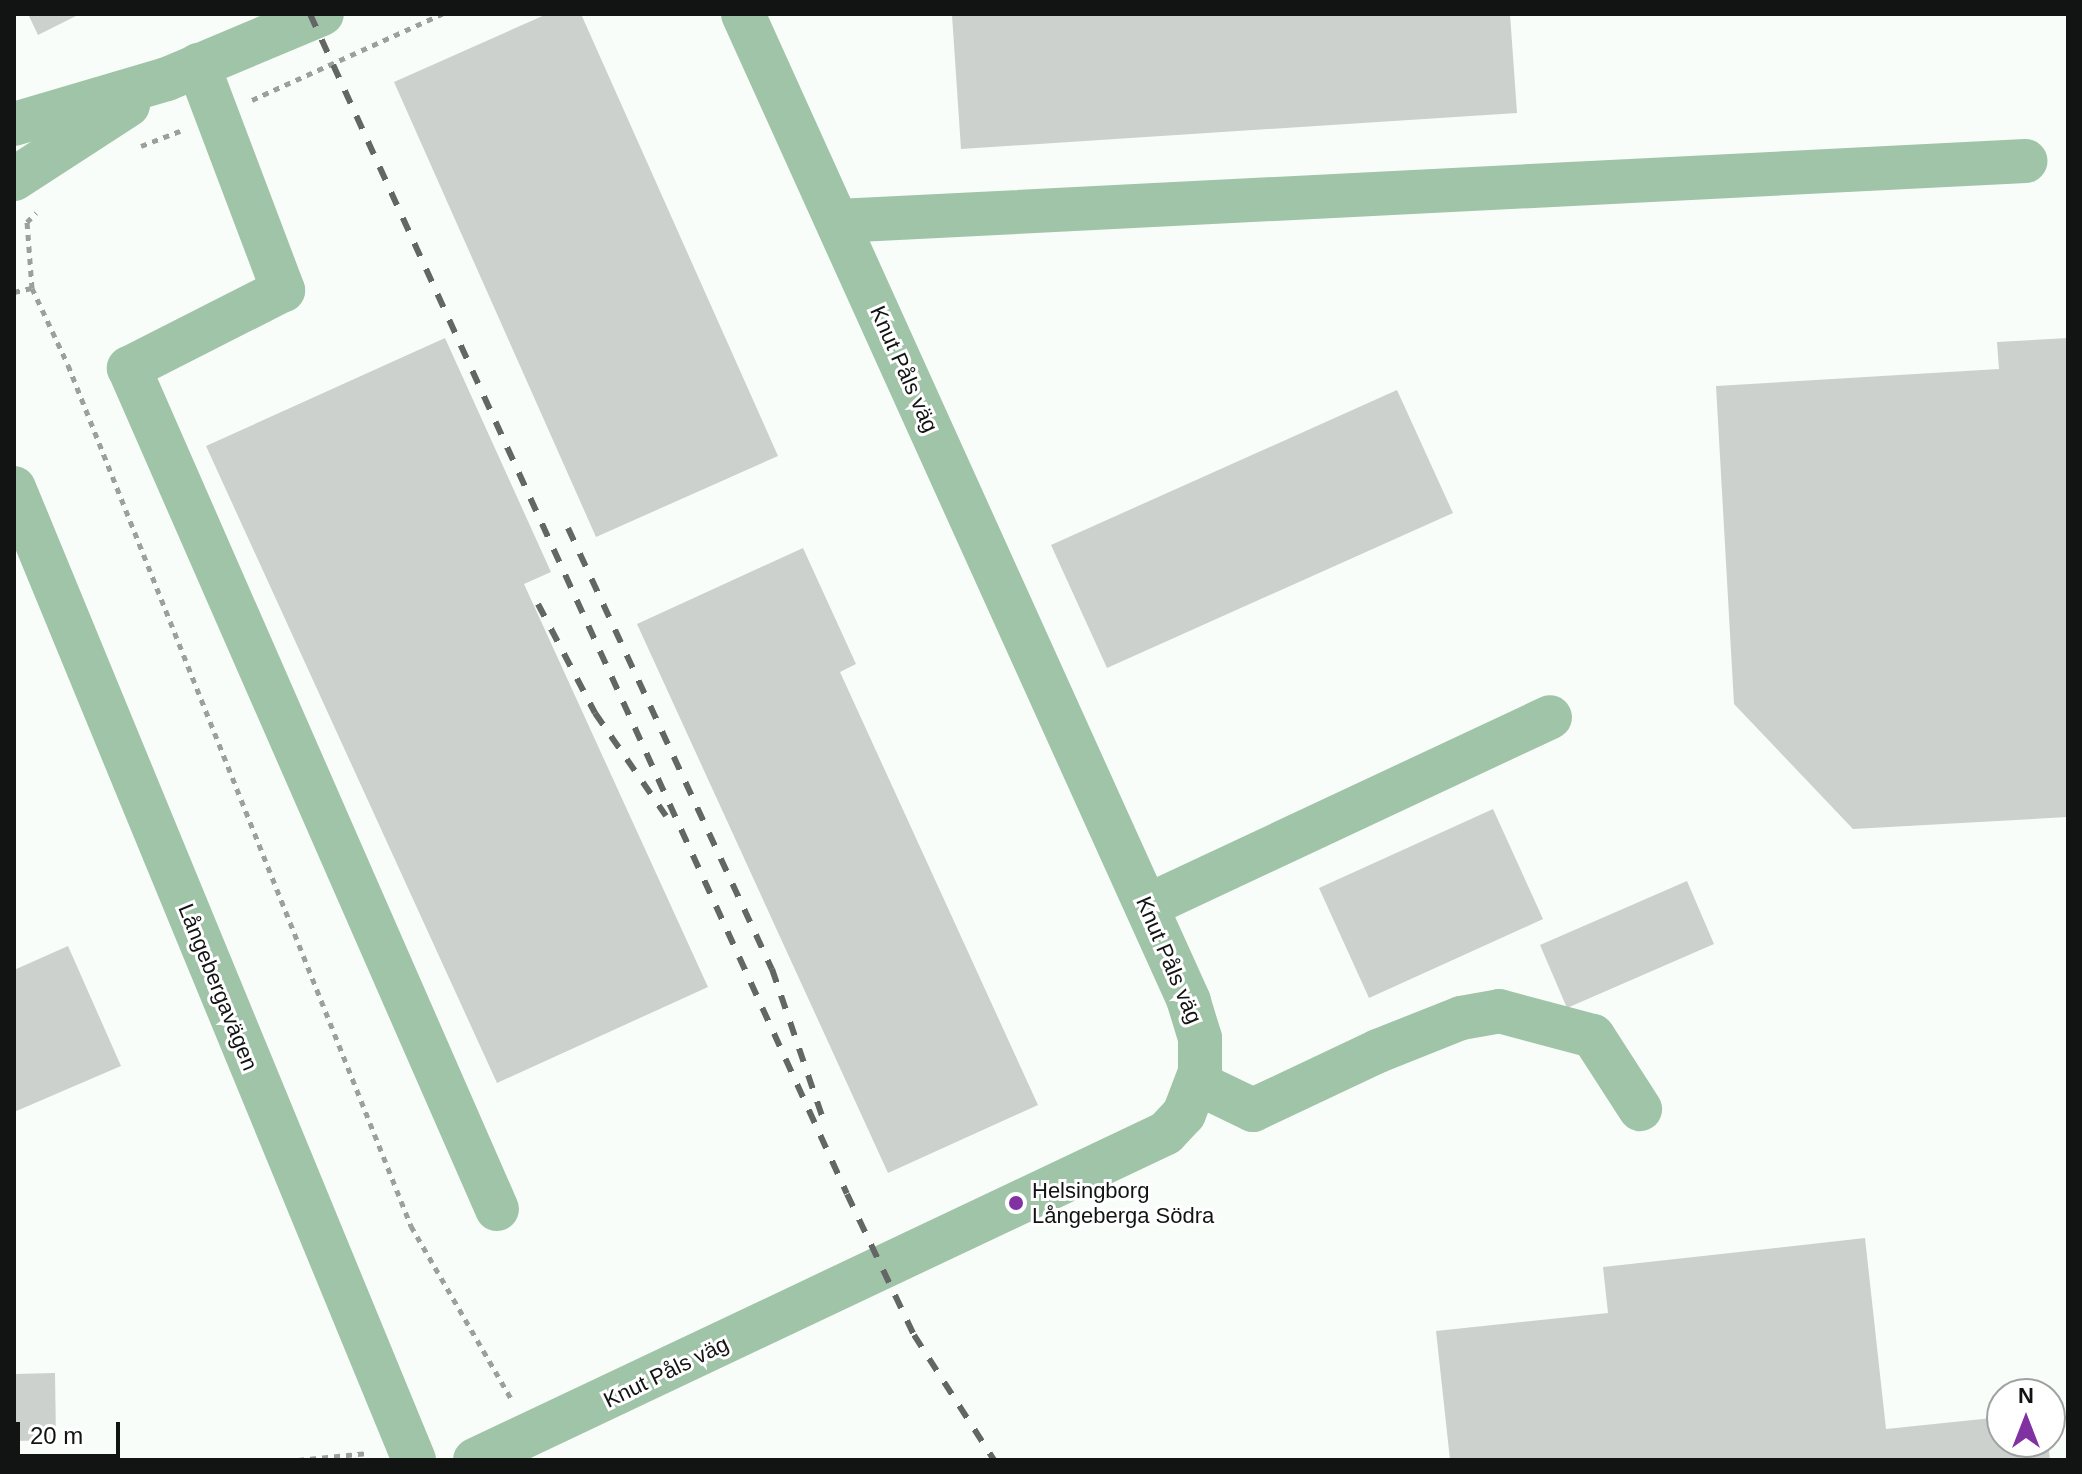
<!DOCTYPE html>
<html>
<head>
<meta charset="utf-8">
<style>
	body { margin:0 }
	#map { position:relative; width:2082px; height:1474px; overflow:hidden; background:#f8fdf9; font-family:Arial,sans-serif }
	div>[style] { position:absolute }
	.building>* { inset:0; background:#ccd1cd }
	.path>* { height:5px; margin-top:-2.5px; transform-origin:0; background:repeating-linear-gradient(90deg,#9c9f9d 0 6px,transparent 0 12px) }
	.minor>* { height:44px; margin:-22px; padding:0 22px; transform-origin:22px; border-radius:22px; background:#a0c4a7 }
	.rail>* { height:6px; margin-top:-3px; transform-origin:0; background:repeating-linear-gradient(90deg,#636664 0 14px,transparent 0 28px) }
	.dots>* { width:22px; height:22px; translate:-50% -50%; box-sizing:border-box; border:4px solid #fff; border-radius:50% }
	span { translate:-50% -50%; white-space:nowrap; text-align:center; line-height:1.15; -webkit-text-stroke:6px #fff; paint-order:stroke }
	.street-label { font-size:22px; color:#121413 }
	.poi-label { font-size:22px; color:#121413 }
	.left { translate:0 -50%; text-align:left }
	.frame { position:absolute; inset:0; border:16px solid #121413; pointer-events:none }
	.north { position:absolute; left:1986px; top:1378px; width:80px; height:80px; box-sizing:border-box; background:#fff; border:2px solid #a0a1a1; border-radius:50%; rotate:0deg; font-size:22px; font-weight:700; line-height:32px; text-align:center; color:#121413 }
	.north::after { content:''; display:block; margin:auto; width:28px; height:36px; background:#8031a2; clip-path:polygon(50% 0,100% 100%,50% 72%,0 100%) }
	.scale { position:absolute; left:16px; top:1422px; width:104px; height:36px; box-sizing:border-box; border:4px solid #121413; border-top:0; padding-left:10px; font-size:24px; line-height:28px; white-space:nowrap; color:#121413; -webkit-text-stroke:6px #fff; paint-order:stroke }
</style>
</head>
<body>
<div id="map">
	<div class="building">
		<div style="clip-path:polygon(28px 14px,80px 14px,38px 35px)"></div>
		<div style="clip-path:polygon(547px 14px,581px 14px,778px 456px,596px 537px,394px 82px)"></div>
		<div style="clip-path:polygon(1510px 14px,1517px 113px,961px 149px,952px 15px)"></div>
		<div style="clip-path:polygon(445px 338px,551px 572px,524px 584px,708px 987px,497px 1083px,206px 446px)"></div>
		<div style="clip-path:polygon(2068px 338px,2068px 817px,1853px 829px,1734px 704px,1716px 386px,1999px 369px,1997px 342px)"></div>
		<div style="clip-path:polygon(1397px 390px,1453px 513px,1107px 668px,1051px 545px)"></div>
		<div style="clip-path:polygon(803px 548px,856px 664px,840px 672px,1038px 1105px,888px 1173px,637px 624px)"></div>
		<div style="clip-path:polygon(1493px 809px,1543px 919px,1369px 998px,1319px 888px)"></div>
		<div style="clip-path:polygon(1687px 881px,1714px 944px,1567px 1008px,1540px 945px)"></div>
		<div style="clip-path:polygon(68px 946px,121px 1066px,14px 1112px,14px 970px)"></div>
		<div style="clip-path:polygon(1865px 1238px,1886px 1429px,2002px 1417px,2002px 1442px,2048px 1442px,2050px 1460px,1450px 1460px,1436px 1331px,1608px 1313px,1603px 1267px)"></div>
		<div style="clip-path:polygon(55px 1373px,56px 1440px,14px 1441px,14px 1374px)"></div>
	</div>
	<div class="path">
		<div style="left:252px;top:100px;width:209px;rotate:-24.4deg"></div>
		<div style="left:141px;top:146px;width:42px;rotate:-21deg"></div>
		<div style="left:32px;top:288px;width:66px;rotate:-94.3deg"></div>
		<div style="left:27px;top:222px;width:13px;rotate:-45deg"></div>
		<div style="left:14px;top:292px;width:18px;rotate:-13deg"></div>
		<div style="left:32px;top:288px;width:85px;rotate:64.9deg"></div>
		<div style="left:68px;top:365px;width:927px;rotate:68.28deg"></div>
		<div style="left:411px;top:1226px;width:203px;rotate:59.9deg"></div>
		<div style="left:298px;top:1460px;width:70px;rotate:-5.7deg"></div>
	</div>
	<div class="minor">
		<div style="left:198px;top:65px;width:241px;rotate:69.3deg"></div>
		<div style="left:283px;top:290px;width:173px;rotate:153.1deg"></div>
		<div style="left:129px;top:368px;width:918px;rotate:66.37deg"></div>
		<div style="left:14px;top:124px;width:159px;rotate:-16.4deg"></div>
		<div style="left:167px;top:79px;width:168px;rotate:-22.8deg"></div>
		<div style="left:14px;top:179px;width:136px;rotate:-33deg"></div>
		<div style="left:838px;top:221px;width:1189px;rotate:-2.89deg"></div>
		<div style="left:14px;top:488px;width:1051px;rotate:67.63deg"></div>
		<div style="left:1147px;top:906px;width:445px;rotate:-25.1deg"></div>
		<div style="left:1197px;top:1083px;width:62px;rotate:25.7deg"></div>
		<div style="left:1253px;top:1110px;width:138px;rotate:-25.3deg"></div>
		<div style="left:1378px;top:1051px;width:89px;rotate:-21.7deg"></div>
		<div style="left:1461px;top:1018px;width:39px;rotate:-10deg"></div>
		<div style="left:1499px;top:1011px;width:97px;rotate:14.9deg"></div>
		<div style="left:1593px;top:1036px;width:87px;rotate:57.2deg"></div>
		<div style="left:475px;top:1460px;width:764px;rotate:-25.32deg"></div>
		<div style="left:1166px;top:1133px;width:26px;rotate:-47deg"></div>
		<div style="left:1184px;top:1114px;width:45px;rotate:-69.1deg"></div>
		<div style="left:1200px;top:1072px;width:34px;rotate:-90deg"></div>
		<div style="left:1200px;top:1038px;width:39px;rotate:-107deg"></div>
		<div style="left:1189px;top:1001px;width:1083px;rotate:-114.32deg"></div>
	</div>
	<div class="rail">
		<div style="left:310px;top:14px;width:1296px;rotate:65.53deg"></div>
		<div style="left:847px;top:1194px;width:156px;rotate:64.6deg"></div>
		<div style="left:914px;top:1335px;width:148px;rotate:57.4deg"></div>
		<div style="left:568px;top:528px;width:486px;rotate:65.2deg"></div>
		<div style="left:772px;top:969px;width:162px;rotate:71.2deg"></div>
		<div style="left:538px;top:604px;width:123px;rotate:62.4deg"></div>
		<div style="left:595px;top:713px;width:125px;rotate:55.4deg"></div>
	</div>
	<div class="dots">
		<div style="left:1016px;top:1203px;background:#8031a2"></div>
	</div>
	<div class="street-label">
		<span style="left:904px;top:369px;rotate:66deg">Knut Påls väg</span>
		<span style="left:1169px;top:960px;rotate:67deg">Knut Påls väg</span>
		<span style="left:218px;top:987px;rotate:68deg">Långebergavägen</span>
		<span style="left:666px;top:1372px;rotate:-26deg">Knut Påls väg</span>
	</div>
	<div class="poi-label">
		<span class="left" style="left:1032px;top:1203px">Helsingborg<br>Långeberga Södra</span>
	</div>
	<div class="frame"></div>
	<div class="north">N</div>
	<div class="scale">20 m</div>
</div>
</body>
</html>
